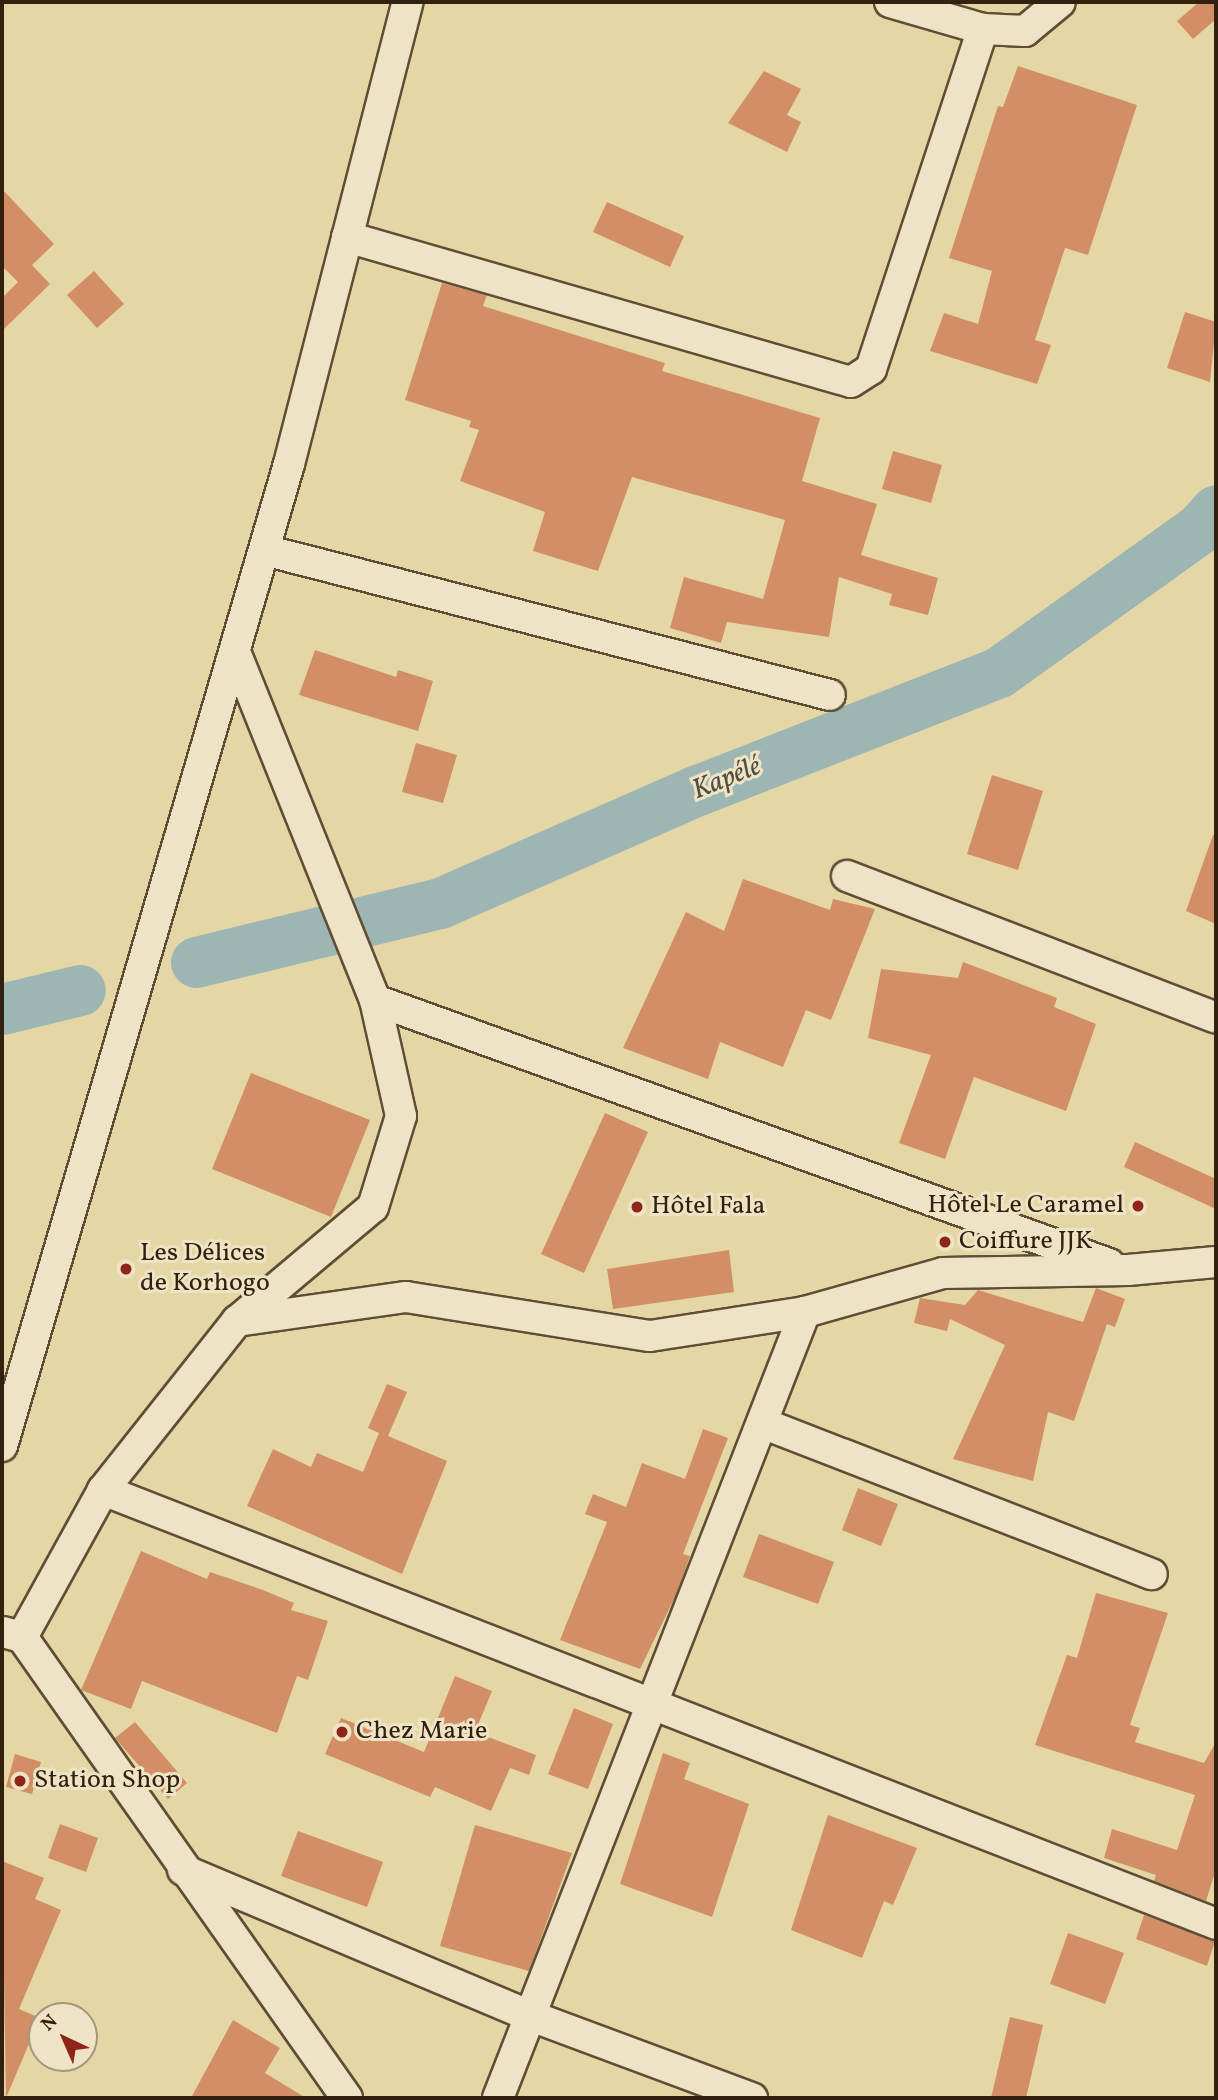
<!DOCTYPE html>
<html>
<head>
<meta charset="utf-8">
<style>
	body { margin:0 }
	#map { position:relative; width:1218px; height:2100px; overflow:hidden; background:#e5d6a6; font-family:Vollkorn,serif }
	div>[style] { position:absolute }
	.river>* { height:51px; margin:-25.5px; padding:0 25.5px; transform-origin:25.5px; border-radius:25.5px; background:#9db6b4 }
	.building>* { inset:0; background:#d28f66 }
	.roads { filter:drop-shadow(2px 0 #5f4e35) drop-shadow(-2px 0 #5f4e35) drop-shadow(0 2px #5f4e35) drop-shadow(0 -2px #5f4e35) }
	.minor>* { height:30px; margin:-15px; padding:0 15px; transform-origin:15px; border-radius:15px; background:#eee4c5 }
	.dots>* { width:19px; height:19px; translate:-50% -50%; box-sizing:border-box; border:4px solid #eee4c5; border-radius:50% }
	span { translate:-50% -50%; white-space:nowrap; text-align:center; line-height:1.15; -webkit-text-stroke:6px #eee4c5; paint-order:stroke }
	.poi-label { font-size:26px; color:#32210f }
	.right { translate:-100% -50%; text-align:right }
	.left { translate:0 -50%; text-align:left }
	.water-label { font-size:28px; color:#524e41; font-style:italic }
	.frame { position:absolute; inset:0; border:4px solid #32210f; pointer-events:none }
	.north { position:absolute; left:28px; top:2002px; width:70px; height:70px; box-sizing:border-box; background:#eee4c5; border:2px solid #a3967c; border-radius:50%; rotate:316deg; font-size:19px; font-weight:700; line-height:28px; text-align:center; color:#32210f }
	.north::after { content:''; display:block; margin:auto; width:24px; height:32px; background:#8f2418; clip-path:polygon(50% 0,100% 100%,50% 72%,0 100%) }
</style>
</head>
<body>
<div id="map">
	<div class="river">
		<div style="left:196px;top:962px;width:251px;rotate:-13.6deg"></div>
		<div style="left:440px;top:903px;width:282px;rotate:-23.7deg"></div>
		<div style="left:698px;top:790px;width:323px;rotate:-21.4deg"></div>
		<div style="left:999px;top:672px;width:246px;rotate:-35.6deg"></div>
		<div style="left:1199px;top:529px;width:25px;rotate:-48deg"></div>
		<div style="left:2px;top:1009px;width:80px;rotate:-13.7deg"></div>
	</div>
	<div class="building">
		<div style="clip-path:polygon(1199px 2px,1216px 2px,1216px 19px,1193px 39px,1177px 21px)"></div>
		<div style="clip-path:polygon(1018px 66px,1137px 105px,1088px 255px,1065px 248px,1035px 340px,1051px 345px,1037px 384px,930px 351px,944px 313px,978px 324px,992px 271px,949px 258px,998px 106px,1003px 107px)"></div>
		<div style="clip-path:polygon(764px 71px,801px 89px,787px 115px,801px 122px,787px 152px,728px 123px)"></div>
		<div style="clip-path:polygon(2px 189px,54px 244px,32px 265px,50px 284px,2px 331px,2px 298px,18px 282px,2px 266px)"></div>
		<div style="clip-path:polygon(607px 202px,684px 236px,670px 267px,593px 232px)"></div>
		<div style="clip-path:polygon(94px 271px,124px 304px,97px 328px,67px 295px)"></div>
		<div style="clip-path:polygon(442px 283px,487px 295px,483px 306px,665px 363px,662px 371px,820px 418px,802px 481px,877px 504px,861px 555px,938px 578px,928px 615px,889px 605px,892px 594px,839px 577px,829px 637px,727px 622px,721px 643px,670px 628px,684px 577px,763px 599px,785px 520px,632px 477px,598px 571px,533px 551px,545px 512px,460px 481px,479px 430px,469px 427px,471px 421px,405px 400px)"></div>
		<div style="clip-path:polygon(1185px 312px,1216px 322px,1210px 382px,1167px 368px)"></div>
		<div style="clip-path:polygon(893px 451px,942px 465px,931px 503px,882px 489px)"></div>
		<div style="clip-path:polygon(315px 650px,396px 677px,398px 670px,433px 681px,418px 731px,299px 695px)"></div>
		<div style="clip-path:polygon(416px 743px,457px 755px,443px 803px,402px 792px)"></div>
		<div style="clip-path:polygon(992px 775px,1043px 791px,1018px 870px,967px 854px)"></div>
		<div style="clip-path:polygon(1213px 835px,1216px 835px,1216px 924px,1186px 911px)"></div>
		<div style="clip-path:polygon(743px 879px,830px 910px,833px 899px,875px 909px,831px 1020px,806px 1010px,783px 1067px,720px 1042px,708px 1079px,623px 1048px,686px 912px,724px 931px)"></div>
		<div style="clip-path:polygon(963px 962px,1057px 998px,1054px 1007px,1096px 1024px,1066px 1111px,974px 1077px,945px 1159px,899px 1143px,931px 1055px,868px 1038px,881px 969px,958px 978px)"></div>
		<div style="clip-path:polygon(251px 1073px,370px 1120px,331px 1217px,212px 1169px)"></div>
		<div style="clip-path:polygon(605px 1113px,648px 1132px,584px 1273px,541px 1254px)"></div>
		<div style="clip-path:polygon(1135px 1142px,1216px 1179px,1216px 1209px,1124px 1167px)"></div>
		<div style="clip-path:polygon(729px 1250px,734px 1292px,613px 1309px,607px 1269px)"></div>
		<div style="clip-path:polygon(1096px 1288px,1125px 1299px,1115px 1327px,1107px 1324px,1074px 1421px,1048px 1412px,1033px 1481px,953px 1459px,1005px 1345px,950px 1319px,947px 1331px,914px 1323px,920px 1298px,965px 1305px,978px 1290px,1083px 1322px)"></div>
		<div style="clip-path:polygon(387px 1384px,407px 1392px,388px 1436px,447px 1461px,402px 1574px,247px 1506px,273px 1449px,311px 1467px,317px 1453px,363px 1472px,379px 1433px,368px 1428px)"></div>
		<div style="clip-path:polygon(703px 1429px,728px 1438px,683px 1554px,690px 1556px,677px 1593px,640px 1669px,560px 1640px,607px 1522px,585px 1514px,593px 1494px,626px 1507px,642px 1463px,685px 1479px)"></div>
		<div style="clip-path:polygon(858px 1488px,898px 1504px,881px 1546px,842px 1530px)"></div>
		<div style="clip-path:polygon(759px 1534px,834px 1562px,818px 1604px,743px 1577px)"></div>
		<div style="clip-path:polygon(141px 1551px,207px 1579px,210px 1572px,263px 1590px,294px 1603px,291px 1610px,328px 1621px,308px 1680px,297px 1676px,277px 1733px,142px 1681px,131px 1709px,81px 1690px)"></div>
		<div style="clip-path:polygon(1096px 1593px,1168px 1613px,1130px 1725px,1140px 1728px,1135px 1742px,1204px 1763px,1216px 1742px,1216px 1869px,1206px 1901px,1154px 1881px,1156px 1875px,1104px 1858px,1112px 1829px,1177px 1850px,1195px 1795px,1035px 1745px,1067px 1655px,1077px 1658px)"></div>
		<div style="clip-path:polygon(455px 1676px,492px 1691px,475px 1732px,536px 1755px,529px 1775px,510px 1768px,491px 1811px,435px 1787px,430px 1797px,325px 1754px,341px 1718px,424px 1752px)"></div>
		<div style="clip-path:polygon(574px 1708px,613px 1724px,588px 1789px,548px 1774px)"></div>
		<div style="clip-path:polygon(135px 1722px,187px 1783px,168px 1799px,115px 1738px)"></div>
		<div style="clip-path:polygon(663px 1753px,690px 1763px,684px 1779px,749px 1804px,712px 1917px,620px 1884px)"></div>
		<div style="clip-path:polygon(15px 1754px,41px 1762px,32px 1794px,6px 1787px)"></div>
		<div style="clip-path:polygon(828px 1815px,917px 1848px,893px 1905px,884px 1901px,862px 1958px,791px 1930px)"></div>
		<div style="clip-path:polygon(60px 1824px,98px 1838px,86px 1872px,48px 1858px)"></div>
		<div style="clip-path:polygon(475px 1825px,572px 1853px,529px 1971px,440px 1946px)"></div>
		<div style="clip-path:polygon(298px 1831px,383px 1862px,367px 1907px,281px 1876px)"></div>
		<div style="clip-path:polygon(2px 1861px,44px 1878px,35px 1899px,61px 1910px,19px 2009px,40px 2018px,6px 2098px)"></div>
		<div style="clip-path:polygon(1144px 1915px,1215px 1941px,1207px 1966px,1136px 1939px)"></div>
		<div style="clip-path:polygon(1068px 1933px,1124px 1953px,1105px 2004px,1050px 1984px)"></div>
		<div style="clip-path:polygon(1010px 2017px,1043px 2025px,1026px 2098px,991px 2098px)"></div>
		<div style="clip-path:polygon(233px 2020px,280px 2048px,265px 2073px,306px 2098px,191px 2098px)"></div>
	</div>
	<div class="roads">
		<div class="minor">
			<div style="left:890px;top:2px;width:97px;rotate:16.2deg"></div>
			<div style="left:983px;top:29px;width:42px;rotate:2.7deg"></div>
			<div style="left:1025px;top:31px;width:45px;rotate:-39.6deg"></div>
			<div style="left:347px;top:237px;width:524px;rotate:16.05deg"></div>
			<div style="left:851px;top:382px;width:24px;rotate:-33deg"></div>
			<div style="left:871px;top:369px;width:358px;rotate:-71.8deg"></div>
			<div style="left:264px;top:550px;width:584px;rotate:14.37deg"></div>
			<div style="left:847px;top:876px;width:395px;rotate:21deg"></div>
			<div style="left:375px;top:1000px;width:780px;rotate:19.78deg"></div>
			<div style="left:237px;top:1321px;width:171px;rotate:-8.1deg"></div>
			<div style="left:406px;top:1297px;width:247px;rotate:9.1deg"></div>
			<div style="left:650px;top:1336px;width:157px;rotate:-8.8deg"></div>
			<div style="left:805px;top:1312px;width:143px;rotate:-15.8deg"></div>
			<div style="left:943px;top:1273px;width:185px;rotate:-0.9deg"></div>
			<div style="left:1128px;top:1270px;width:88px;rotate:-5.2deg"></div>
			<div style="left:762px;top:1423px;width:418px;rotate:21.2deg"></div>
			<div style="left:2px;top:1446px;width:1023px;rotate:-73.71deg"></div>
			<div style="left:289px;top:464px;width:477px;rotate:-75.6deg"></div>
			<div style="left:103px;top:1490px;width:1195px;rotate:21.3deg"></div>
			<div style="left:3px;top:1632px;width:20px;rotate:15deg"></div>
			<div style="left:22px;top:1637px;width:564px;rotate:54.82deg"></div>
			<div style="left:22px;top:1637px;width:168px;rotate:-61.1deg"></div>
			<div style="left:103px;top:1490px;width:216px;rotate:-51.6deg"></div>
			<div style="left:237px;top:1321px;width:177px;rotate:-40deg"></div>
			<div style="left:373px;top:1207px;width:95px;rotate:-72.9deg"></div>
			<div style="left:401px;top:1116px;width:119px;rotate:-102.6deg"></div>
			<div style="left:375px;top:1000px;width:375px;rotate:-111.9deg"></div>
			<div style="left:183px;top:1870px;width:377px;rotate:22.8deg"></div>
			<div style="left:531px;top:2016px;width:236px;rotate:20.4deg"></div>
			<div style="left:498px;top:2098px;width:844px;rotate:-68.67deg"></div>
		</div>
	</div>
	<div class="dots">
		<div style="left:1138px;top:1206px;background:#8f2418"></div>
		<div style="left:637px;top:1207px;background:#8f2418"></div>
		<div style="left:945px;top:1242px;background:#8f2418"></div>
		<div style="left:126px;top:1269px;background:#8f2418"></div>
		<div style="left:342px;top:1732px;background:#8f2418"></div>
		<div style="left:20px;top:1781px;background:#8f2418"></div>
	</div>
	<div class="poi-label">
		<span class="right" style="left:1124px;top:1206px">Hôtel Le Caramel</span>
		<span class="left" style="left:651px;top:1207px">Hôtel Fala</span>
		<span class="left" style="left:959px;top:1242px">Coiffure JJK</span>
		<span class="left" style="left:140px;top:1269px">Les Délices<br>de Korhogo</span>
		<span class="left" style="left:356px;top:1732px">Chez Marie</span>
		<span class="left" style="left:34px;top:1781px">Station Shop</span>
	</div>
	<div class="water-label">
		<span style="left:727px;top:779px;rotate:-22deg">Kapélé</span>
	</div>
	<div class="frame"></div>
	<div class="north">N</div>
</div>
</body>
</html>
